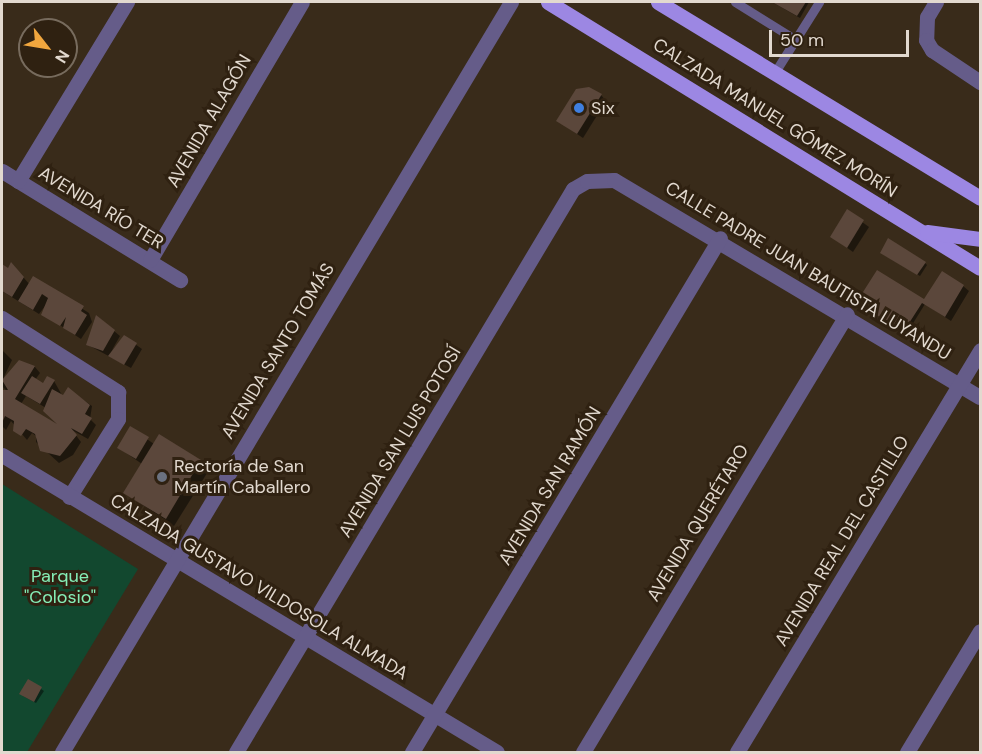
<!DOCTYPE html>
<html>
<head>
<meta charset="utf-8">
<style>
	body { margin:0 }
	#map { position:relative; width:982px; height:754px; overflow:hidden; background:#392b1a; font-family:"DM Sans",sans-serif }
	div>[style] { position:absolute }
	.green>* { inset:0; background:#12482f }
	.shadow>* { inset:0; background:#0007 }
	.building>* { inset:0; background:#5b473b }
	.lane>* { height:9px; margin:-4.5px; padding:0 4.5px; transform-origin:4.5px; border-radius:4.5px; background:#655c89 }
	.street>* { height:15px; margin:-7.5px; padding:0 7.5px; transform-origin:7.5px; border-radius:7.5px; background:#655c89 }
	.primary>* { height:15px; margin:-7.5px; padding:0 7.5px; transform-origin:7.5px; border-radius:7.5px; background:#9c87e3 }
	.dots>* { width:16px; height:16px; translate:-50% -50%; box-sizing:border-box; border:3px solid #2f2111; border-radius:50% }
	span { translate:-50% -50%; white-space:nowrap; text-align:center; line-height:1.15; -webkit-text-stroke:6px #2f2111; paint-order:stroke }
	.poi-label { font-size:18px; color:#e2d9cf }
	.left { translate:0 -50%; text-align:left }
	.street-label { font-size:18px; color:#e2d9cf }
	.park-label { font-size:18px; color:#85eeb7 }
	.frame { position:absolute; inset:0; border:3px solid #e2d9cf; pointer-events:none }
	.north { position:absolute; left:18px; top:18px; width:60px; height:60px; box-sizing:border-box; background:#2f2111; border:2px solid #776b5d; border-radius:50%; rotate:121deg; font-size:16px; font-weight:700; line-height:24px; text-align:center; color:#e2d9cf }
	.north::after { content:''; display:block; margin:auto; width:21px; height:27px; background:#f0a63e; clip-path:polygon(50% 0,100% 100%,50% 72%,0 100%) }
	.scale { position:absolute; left:769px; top:30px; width:140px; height:27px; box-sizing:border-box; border:3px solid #e2d9cf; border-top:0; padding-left:8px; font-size:18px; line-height:21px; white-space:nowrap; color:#e2d9cf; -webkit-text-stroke:4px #2f2111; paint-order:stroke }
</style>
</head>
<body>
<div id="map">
	<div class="green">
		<div style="clip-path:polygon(2px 484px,138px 569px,27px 752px,2px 752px)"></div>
	</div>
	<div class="shadow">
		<div style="clip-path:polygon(772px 2px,809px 2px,800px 18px)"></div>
		<div style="clip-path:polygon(601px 95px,606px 101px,583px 138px,558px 121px)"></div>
		<div style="clip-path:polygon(847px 211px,869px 227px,853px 252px,832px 237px)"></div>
		<div style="clip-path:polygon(884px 255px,925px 263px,927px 265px,920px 276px)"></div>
		<div style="clip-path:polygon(12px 264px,30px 285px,34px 278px,89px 313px,92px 322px,81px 339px,43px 314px,48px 302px,39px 314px,2px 291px,2px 266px,8px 270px)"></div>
		<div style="clip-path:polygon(963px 286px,969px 291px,951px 321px,925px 304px,907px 333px,861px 305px,924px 300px)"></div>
		<div style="clip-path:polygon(114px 331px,120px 336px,112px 350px,125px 337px,142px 349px,131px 368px,88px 345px)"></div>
		<div style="clip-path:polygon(evenodd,2px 350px,12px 360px,3px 379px,20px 362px,35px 367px,40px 373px,35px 380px,43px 385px,54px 381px,63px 397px,68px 389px,92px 406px,90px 419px,96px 425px,88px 439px,72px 430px,81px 442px,73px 455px,59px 463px,36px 442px,36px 436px,32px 433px,27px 440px,11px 421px,6px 430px,2px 426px,2px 390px,7px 391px,2px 386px,2px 350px,26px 396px,46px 408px,62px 429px,21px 404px,26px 396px)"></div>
		<div style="clip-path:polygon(131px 428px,154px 444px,159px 436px,209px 470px,174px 526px,125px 493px,142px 464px,119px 448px)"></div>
		<div style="clip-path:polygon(29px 681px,44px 691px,36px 703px,23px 696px)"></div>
	</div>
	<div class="building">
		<div style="clip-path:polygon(772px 2px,806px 2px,797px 16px)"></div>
		<div style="clip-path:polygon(589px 87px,602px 94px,577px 134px,556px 121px,576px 89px)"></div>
		<div style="clip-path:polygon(847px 209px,864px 220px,847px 248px,830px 237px)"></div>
		<div style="clip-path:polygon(888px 238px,926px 262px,917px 275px,880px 253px)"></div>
		<div style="clip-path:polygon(11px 262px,24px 277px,12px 297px,2px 291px,2px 264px,8px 268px)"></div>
		<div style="clip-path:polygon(877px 270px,924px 299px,942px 271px,964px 285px,945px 317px,922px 303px,904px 331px,856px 303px)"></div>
		<div style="clip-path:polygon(33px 276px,84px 306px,81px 311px,87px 315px,75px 335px,63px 328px,66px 317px,60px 326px,41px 315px,48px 298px,42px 294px,33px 310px,18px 301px)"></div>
		<div style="clip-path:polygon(96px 315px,115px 330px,103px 351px,86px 345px)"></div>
		<div style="clip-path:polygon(124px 335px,137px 343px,124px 365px,108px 356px)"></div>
		<div style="clip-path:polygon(19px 360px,35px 366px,15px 399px,57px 424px,43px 411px,52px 389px,63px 395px,68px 387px,90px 405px,85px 414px,92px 418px,82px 434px,71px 428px,77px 435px,60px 456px,40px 451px,35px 434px,26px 429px,21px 436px,13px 431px,14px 421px,5px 416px,2px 423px,2px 390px,8px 390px,2px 380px)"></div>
		<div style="clip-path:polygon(32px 376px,43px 383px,47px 376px,55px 380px,40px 404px,21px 393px)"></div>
		<div style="clip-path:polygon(130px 426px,149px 437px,136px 459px,117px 448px)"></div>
		<div style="clip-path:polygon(159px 434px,201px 460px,166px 519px,123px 493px)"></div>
		<div style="clip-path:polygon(28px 679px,42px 687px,34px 702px,19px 694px)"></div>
	</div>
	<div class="lane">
		<div style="left:735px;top:2px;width:72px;rotate:31.9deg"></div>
		<div style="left:775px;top:72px;width:83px;rotate:-57.8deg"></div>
	</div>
	<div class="street">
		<div style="left:936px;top:2px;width:17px;rotate:121deg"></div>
		<div style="left:927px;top:17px;width:23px;rotate:92deg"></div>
		<div style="left:926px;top:40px;width:12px;rotate:59deg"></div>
		<div style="left:932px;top:50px;width:58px;rotate:33.7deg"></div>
		<div style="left:2px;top:171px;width:209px;rotate:31.5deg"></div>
		<div style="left:18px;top:181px;width:210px;rotate:-58.7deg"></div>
		<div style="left:150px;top:260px;width:299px;rotate:-59.5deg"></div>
		<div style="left:2px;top:318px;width:138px;rotate:32.5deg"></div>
		<div style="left:118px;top:392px;width:27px;rotate:90deg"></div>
		<div style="left:118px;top:419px;width:92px;rotate:122.1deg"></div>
		<div style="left:2px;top:455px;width:577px;rotate:30.96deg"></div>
		<div style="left:62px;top:752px;width:874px;rotate:-59.09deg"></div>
		<div style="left:236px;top:752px;width:656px;rotate:-59.1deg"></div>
		<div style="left:573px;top:189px;width:16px;rotate:-30deg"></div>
		<div style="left:587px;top:181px;width:27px;rotate:-2deg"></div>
		<div style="left:614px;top:180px;width:425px;rotate:30.7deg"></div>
		<div style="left:412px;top:752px;width:599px;rotate:-59.07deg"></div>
		<div style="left:583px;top:752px;width:511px;rotate:-58.92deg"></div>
		<div style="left:737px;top:752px;width:470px;rotate:-58.8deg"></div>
		<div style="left:907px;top:752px;width:141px;rotate:-58.9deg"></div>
	</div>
	<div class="primary">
		<div style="left:548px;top:2px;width:507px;rotate:31.62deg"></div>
		<div style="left:658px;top:2px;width:377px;rotate:31.3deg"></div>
		<div style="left:927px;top:232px;width:53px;rotate:7.5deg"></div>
	</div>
	<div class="dots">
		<div style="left:579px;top:108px;background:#3f7fe0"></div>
		<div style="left:162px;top:477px;background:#6b7280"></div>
	</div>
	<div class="poi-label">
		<span class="left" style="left:591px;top:108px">Six</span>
		<span class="left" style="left:174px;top:477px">Rectoría de San<br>Martín Caballero</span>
	</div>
	<div class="street-label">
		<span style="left:775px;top:118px;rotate:32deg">CALZADA MANUEL GÓMEZ MORÍN</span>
		<span style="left:209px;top:121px;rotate:-60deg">AVENIDA ALAGÓN</span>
		<span style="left:101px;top:208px;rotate:31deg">AVENIDA RÍO TER</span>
		<span style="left:808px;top:271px;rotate:31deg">CALLE PADRE JUAN BAUTISTA LUYANDU</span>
		<span style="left:278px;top:351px;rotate:-59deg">AVENIDA SANTO TOMÁS</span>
		<span style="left:400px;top:442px;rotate:-59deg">AVENIDA SAN LUIS POTOSÍ</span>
		<span style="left:550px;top:486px;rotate:-59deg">AVENIDA SAN RAMÓN</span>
		<span style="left:698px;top:523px;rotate:-59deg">AVENIDA QUERÉTARO</span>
		<span style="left:842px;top:541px;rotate:-59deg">AVENIDA REAL DEL CASTILLO</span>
		<span style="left:259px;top:587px;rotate:31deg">CALZADA GUSTAVO VILDOSOLA ALMADA</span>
	</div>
	<div class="park-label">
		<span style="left:60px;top:587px">Parque<br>"Colosio"</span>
	</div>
	<div class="frame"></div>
	<div class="north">N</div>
	<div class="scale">50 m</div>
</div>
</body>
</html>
